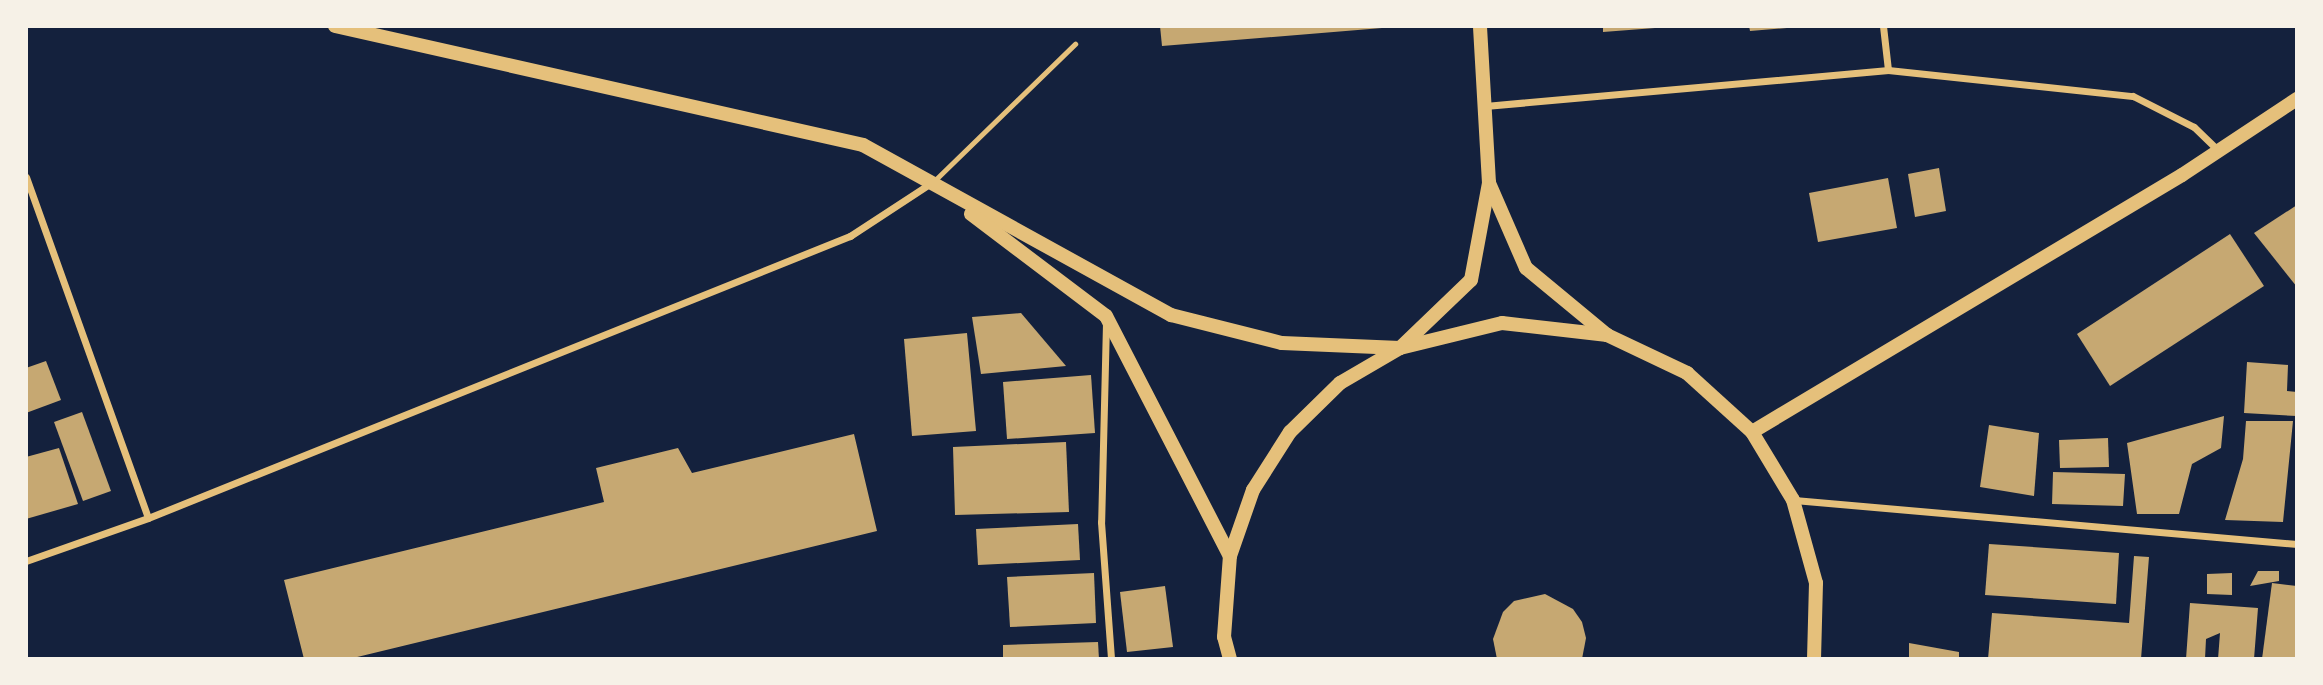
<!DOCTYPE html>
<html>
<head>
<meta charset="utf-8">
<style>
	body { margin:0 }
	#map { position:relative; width:2323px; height:685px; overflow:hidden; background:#14213d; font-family:"Nunito Sans",sans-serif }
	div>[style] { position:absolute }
	.building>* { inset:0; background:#c6a872 }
	.service>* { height:5px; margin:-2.5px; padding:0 2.5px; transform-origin:2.5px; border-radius:2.5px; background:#e5c07b }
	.minor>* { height:7px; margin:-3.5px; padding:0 3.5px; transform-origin:3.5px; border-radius:3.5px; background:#e5c07b }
	.secondary>* { height:14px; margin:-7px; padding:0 7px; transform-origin:7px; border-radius:7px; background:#e5c07b }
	span { translate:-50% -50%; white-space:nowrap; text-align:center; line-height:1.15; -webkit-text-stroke:5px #f6f1e7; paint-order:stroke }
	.frame { position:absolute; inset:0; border:28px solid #f6f1e7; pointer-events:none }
</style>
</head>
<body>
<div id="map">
	<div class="building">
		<div style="clip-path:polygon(1160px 26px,1382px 26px,1382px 28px,1162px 46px)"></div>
		<div style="clip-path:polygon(1603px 26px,1655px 26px,1655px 28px,1603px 32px)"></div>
		<div style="clip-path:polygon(1749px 26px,1787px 26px,1787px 28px,1750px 31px)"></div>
		<div style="clip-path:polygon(1939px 168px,1946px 211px,1915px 217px,1908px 174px)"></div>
		<div style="clip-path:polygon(1888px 178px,1897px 228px,1818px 242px,1809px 193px)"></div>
		<div style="clip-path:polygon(2297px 205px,2297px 287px,2254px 233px)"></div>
		<div style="clip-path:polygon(2230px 234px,2264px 286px,2110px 386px,2077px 334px)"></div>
		<div style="clip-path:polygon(1021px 313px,1066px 366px,981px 374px,972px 317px)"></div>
		<div style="clip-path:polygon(967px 333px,976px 431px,912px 436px,904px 339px)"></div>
		<div style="clip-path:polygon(46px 361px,61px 400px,26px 413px,26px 368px)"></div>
		<div style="clip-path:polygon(2247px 362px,2288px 365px,2287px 391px,2297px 392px,2297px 416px,2244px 413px)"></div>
		<div style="clip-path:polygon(1091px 375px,1095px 433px,1007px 439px,1003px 382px)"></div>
		<div style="clip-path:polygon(82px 412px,111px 491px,83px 501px,54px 422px)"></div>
		<div style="clip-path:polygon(2224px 416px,2221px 448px,2192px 464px,2179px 514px,2137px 514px,2127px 443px)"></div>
		<div style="clip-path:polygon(2246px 421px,2293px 421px,2283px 522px,2225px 520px,2243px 459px)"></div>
		<div style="clip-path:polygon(1989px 425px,2039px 433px,2034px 496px,1980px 487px)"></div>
		<div style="clip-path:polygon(854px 434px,877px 531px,349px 659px,304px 659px,284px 580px,604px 502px,596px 468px,678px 448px,692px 473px)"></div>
		<div style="clip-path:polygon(2108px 438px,2109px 467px,2060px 468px,2059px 440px)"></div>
		<div style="clip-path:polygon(1066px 442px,1069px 512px,955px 515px,953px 447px)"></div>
		<div style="clip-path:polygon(59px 448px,78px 504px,26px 519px,26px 457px)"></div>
		<div style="clip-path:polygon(2053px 472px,2125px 474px,2123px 506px,2052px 504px)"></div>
		<div style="clip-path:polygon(1078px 524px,1080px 560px,978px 565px,976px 529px)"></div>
		<div style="clip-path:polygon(1989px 544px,2119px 553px,2116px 604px,1985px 595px)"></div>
		<div style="clip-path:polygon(2134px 556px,2149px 557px,2141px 659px,1988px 659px,1992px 613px,2129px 623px)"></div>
		<div style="clip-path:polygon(2258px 571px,2279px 571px,2279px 581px,2250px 586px)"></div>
		<div style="clip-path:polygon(1094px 573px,1096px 623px,1010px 627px,1007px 577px)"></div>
		<div style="clip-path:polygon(2232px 573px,2232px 595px,2207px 594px,2207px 574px)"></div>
		<div style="clip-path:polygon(2272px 583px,2297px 586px,2297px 659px,2262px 659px)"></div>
		<div style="clip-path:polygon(1165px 586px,1173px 647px,1127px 652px,1120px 592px)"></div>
		<div style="clip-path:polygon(1545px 594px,1573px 609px,1582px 622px,1586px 638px,1582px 659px,1497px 659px,1493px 639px,1503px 612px,1514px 601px)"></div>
		<div style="clip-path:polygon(2190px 603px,2258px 608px,2254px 659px,2218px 659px,2220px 633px,2206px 639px,2205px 659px,2186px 659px)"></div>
		<div style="clip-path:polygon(1098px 642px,1099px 659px,1003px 659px,1003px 645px)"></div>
		<div style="clip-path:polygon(1909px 643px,1959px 652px,1959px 659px,1909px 659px)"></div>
	</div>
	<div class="service">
		<div style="left:934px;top:181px;width:197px;rotate:-44.2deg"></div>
	</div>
	<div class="minor">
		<div style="left:1883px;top:26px;width:44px;rotate:83.5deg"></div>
		<div style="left:1485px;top:106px;width:405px;rotate:-5.1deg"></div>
		<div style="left:1888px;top:70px;width:246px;rotate:6.1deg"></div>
		<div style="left:2133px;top:96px;width:68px;rotate:26.9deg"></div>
		<div style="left:2194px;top:127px;width:33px;rotate:44deg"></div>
		<div style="left:26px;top:177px;width:362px;rotate:70.3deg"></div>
		<div style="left:1106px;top:323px;width:199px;rotate:91.4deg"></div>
		<div style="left:1101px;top:522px;width:137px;rotate:85.8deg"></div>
		<div style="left:1794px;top:500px;width:505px;rotate:5deg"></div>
		<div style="left:26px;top:561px;width:129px;rotate:-19.4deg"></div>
		<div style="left:148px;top:518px;width:757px;rotate:-21.89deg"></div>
		<div style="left:850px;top:236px;width:97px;rotate:-33.2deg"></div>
	</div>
	<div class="secondary">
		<div style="left:335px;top:26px;width:541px;rotate:12.7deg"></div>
		<div style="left:863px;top:145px;width:352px;rotate:28.9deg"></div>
		<div style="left:1171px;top:315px;width:114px;rotate:14.2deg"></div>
		<div style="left:1282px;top:343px;width:118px;rotate:2.4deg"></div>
		<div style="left:1400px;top:348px;width:98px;rotate:-43.8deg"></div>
		<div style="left:1471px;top:280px;width:99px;rotate:-79.5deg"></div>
		<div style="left:1489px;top:183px;width:157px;rotate:-93.3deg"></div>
		<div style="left:1489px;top:183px;width:93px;rotate:66.5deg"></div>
		<div style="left:1526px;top:268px;width:105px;rotate:39.6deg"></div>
		<div style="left:971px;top:214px;width:169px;rotate:37.1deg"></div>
		<div style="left:1106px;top:316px;width:270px;rotate:62.7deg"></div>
		<div style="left:1752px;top:432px;width:501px;rotate:-30.87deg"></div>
		<div style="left:2182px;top:175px;width:138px;rotate:-33.5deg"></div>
		<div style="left:1230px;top:659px;width:23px;rotate:-105deg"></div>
		<div style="left:1224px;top:637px;width:81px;rotate:-85.8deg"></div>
		<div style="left:1230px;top:556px;width:70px;rotate:-70.8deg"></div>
		<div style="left:1253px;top:490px;width:69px;rotate:-57.5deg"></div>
		<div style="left:1290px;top:432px;width:70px;rotate:-44.4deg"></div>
		<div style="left:1340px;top:383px;width:69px;rotate:-30.3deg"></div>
		<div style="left:1400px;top:348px;width:105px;rotate:-13.8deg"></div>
		<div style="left:1502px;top:323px;width:106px;rotate:6.5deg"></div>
		<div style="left:1607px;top:335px;width:89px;rotate:25.4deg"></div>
		<div style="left:1687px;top:373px;width:88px;rotate:42.2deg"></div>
		<div style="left:1752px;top:432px;width:79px;rotate:58.9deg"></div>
		<div style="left:1793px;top:500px;width:86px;rotate:74.5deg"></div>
		<div style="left:1816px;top:583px;width:76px;rotate:91.5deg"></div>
	</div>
	<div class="frame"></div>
</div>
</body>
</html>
